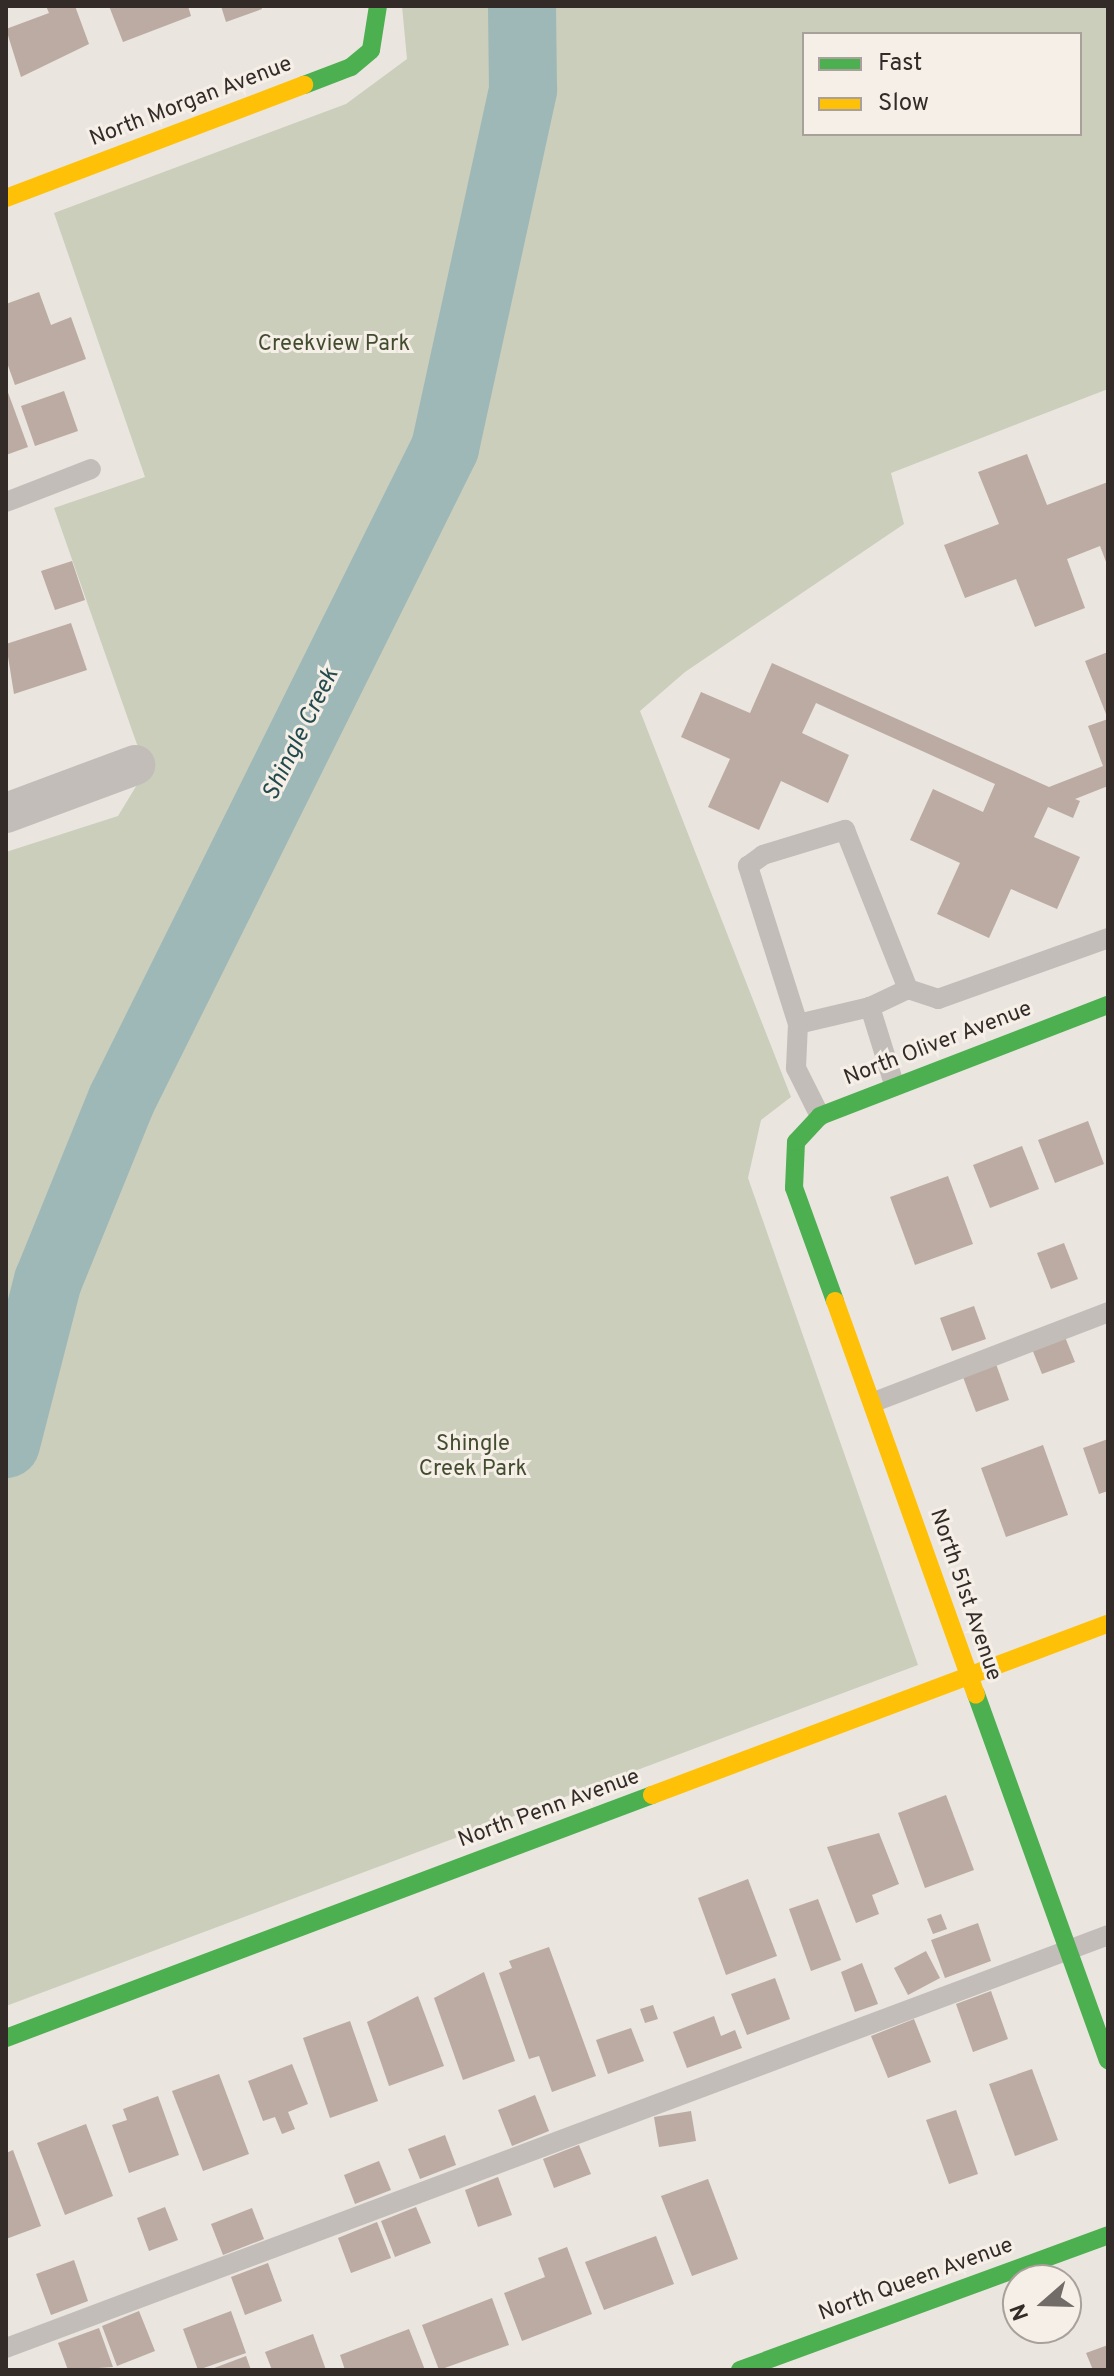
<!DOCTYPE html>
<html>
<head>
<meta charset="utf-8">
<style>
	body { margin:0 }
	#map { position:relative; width:1114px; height:2376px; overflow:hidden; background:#eae5df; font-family:Overpass,sans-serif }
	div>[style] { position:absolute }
	.green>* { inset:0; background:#cacebb }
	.river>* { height:68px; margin:-34px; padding:0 34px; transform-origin:34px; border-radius:34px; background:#9eb8b8 }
	.building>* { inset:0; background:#bbaba3 }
	.lane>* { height:20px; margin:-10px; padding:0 10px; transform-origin:10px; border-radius:10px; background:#c2bdb9 }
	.street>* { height:40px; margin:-20px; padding:0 20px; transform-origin:20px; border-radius:20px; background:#c2bdb9 }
	.fast>* { height:18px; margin:-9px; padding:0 9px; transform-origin:9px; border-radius:9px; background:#4caf50 }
	.slow>* { height:18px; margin:-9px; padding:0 9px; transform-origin:9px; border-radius:9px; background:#ffc107 }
	span { translate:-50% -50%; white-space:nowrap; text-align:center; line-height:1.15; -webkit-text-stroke:6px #f6efe7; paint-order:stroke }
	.street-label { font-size:22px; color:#322b28 }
	.park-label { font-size:22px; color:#424d2f }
	.water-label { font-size:24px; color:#234b4e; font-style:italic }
	.frame { position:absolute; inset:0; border:8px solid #322b28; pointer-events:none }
	.legend { position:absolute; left:802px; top:32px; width:280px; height:104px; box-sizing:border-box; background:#f6efe7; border:2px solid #a8a19b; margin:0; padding:10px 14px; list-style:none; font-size:24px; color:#322b28 }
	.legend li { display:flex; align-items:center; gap:16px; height:40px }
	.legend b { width:40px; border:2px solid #a8a19b }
	.north { position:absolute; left:1002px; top:2264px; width:80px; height:80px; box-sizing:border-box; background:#f6efe7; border:2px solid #a8a19b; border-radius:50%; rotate:250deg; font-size:22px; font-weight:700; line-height:32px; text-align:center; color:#322b28 }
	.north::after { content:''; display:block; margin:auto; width:28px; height:36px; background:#726c68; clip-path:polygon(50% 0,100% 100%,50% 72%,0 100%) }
</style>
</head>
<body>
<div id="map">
	<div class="green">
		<div style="clip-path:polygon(evenodd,402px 6px,1108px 6px,1108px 389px,891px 473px,904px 524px,685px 672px,640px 711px,791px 1097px,761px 1120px,748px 1178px,918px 1665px,6px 2006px,6px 852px,118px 816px,146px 770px,54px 508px,145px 477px,54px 213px,346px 104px,407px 59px,402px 6px,804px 34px,1080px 34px,1080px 134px,804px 134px,804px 34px)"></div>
	</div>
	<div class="river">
		<div style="left:6px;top:1444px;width:168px;rotate:-75.6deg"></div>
		<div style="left:48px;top:1281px;width:196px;rotate:-67.9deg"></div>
		<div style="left:122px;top:1099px;width:727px;rotate:-63.61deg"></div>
		<div style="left:445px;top:448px;width:367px;rotate:-77.7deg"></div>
		<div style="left:523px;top:89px;width:83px;rotate:-90.7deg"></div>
	</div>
	<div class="building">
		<div style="clip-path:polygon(46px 6px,75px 6px,89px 44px,21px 77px,6px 29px,49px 13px)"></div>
		<div style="clip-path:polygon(109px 6px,188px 6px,191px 16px,123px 42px)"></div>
		<div style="clip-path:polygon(221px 6px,261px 6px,262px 9px,226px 22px)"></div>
		<div style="clip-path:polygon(39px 292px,51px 325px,71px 317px,86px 359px,15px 385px,6px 360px,6px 304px)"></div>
		<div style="clip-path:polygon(6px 387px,28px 447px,6px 455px)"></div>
		<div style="clip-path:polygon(64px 391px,78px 431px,35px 446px,21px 406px)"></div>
		<div style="clip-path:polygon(1027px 454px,1047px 505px,1108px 482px,1108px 567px,1100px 546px,1067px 559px,1085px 608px,1035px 627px,1016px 579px,965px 598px,944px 545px,999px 524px,978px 472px)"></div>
		<div style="clip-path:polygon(72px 561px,85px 600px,55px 610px,41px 571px)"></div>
		<div style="clip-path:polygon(71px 623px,87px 670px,14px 694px,6px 644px)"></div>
		<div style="clip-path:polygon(1108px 652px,1108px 786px,1075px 799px,1080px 801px,1073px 818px,1048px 807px,1034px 837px,1080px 857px,1057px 909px,1011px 889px,989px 938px,937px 914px,960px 863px,910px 840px,933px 789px,983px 812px,995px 784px,816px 703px,802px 733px,849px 755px,828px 803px,781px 781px,759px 830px,708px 807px,730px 759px,681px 737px,701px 692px,750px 713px,772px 663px,1049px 787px,1103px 766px,1088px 726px,1108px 719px,1085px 661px)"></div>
		<div style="clip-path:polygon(1088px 1121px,1104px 1164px,1055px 1183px,1038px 1140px)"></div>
		<div style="clip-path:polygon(1022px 1146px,1039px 1189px,990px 1208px,973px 1165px)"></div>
		<div style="clip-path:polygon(948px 1176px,973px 1244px,915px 1265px,890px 1197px)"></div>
		<div style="clip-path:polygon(1064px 1243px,1078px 1279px,1051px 1289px,1037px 1253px)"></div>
		<div style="clip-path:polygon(974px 1306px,986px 1339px,952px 1351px,940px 1318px)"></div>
		<div style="clip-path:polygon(1065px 1337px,1075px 1362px,1042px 1374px,1032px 1349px)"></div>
		<div style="clip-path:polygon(996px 1364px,1009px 1400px,976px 1412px,963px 1377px)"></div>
		<div style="clip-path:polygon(1108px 1439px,1108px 1491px,1099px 1494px,1083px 1448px)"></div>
		<div style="clip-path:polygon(1043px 1445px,1068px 1515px,1006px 1537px,981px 1468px)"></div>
		<div style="clip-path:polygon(946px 1795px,974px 1870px,925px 1888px,898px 1813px)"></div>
		<div style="clip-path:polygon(879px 1833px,899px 1884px,872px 1895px,879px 1914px,856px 1923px,827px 1847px)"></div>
		<div style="clip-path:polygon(748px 1879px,777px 1956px,726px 1975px,698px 1898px)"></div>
		<div style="clip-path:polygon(818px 1899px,841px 1960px,811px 1971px,789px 1909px)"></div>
		<div style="clip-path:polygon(941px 1914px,947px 1929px,933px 1934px,927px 1919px)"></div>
		<div style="clip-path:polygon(978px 1923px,991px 1961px,945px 1978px,931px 1940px)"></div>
		<div style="clip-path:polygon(549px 1947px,596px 2076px,552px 2092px,539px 2056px,529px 2059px,499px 1973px,512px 1968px,509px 1961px)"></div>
		<div style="clip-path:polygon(926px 1951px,940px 1978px,908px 1995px,894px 1968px)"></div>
		<div style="clip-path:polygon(862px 1963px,878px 2004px,855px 2012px,841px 1972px)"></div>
		<div style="clip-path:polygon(484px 1972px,515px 2061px,463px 2080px,434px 1998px)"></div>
		<div style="clip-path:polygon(775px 1978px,790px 2019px,747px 2035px,731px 1994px)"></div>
		<div style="clip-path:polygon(991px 1991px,1008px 2039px,973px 2052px,956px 2004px)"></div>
		<div style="clip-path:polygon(418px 1996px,444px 2066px,389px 2086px,367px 2022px)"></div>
		<div style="clip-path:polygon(653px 2005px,658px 2019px,645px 2023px,640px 2009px)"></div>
		<div style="clip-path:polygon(714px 2016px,721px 2036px,735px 2030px,742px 2048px,687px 2068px,673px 2032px)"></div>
		<div style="clip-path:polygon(914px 2019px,931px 2062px,888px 2078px,871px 2036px)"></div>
		<div style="clip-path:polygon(350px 2021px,378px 2101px,330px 2118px,303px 2038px)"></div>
		<div style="clip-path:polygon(631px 2028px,644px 2061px,608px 2074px,596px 2040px)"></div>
		<div style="clip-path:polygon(292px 2064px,308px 2104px,288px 2112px,295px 2129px,282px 2134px,275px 2117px,263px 2121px,248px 2081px)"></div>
		<div style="clip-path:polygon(1032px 2069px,1058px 2140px,1015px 2156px,989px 2084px)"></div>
		<div style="clip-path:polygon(219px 2074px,249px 2154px,203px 2171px,172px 2091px)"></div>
		<div style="clip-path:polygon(535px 2095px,549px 2131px,512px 2146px,498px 2110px)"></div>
		<div style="clip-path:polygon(158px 2096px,179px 2155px,129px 2173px,112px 2125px,127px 2120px,123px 2109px)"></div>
		<div style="clip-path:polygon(956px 2110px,978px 2174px,949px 2184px,926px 2120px)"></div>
		<div style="clip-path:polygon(691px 2111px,696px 2141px,659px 2147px,654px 2117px)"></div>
		<div style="clip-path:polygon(86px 2124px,113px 2196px,65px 2215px,37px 2143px)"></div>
		<div style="clip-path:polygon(445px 2135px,456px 2165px,420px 2179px,408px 2149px)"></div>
		<div style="clip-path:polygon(579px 2145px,591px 2174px,554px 2188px,543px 2159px)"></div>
		<div style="clip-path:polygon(13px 2150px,41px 2226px,6px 2239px,6px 2153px)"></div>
		<div style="clip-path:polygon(379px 2161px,391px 2190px,355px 2204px,344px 2175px)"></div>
		<div style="clip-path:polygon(498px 2177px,512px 2215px,478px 2227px,465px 2190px)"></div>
		<div style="clip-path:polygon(708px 2179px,738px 2259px,692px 2276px,661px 2196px)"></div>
		<div style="clip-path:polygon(165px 2207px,178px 2240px,149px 2251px,137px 2218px)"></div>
		<div style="clip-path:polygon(416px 2207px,431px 2243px,395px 2257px,381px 2221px)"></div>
		<div style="clip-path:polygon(252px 2208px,264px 2239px,223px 2255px,211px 2224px)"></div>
		<div style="clip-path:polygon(377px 2222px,391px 2258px,351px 2273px,338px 2238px)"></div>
		<div style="clip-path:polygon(656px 2236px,674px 2284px,604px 2310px,585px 2262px)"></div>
		<div style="clip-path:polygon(567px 2247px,592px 2314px,522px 2341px,504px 2293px,545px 2277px,538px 2258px)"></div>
		<div style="clip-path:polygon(74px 2260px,88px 2301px,51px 2315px,36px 2274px)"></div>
		<div style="clip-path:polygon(268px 2263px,282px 2301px,245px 2315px,231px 2277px)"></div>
		<div style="clip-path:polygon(492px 2298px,509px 2345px,439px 2370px,422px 2325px)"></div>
		<div style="clip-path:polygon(139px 2311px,155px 2351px,117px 2366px,102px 2326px)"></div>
		<div style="clip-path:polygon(231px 2311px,246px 2353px,198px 2370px,183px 2329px)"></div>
		<div style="clip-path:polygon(99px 2328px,113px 2367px,68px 2370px,58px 2343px)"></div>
		<div style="clip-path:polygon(409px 2329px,425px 2370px,345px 2370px,340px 2355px)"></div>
		<div style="clip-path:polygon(313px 2334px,326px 2370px,272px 2370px,265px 2352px)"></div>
		<div style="clip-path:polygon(1108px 2345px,1108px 2370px,1093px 2370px,1086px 2353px)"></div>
		<div style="clip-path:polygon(246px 2356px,251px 2370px,209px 2370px)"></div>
	</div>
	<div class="lane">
		<div style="left:6px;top:502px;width:91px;rotate:-21.2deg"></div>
		<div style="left:798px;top:1024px;width:74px;rotate:-13.3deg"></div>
		<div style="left:894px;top:1084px;width:81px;rotate:-107.3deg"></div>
		<div style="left:870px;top:1007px;width:42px;rotate:-25.3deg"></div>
		<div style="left:820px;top:1116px;width:54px;rotate:-116.6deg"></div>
		<div style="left:796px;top:1068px;width:44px;rotate:-87.4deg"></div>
		<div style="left:798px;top:1024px;width:166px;rotate:-107.6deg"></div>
		<div style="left:748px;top:866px;width:19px;rotate:-36deg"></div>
		<div style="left:763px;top:855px;width:86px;rotate:-17deg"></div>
		<div style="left:845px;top:830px;width:171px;rotate:68.4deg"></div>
		<div style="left:908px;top:989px;width:32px;rotate:18deg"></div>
		<div style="left:938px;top:999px;width:181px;rotate:-19.7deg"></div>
		<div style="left:874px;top:1402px;width:251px;rotate:-21deg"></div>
		<div style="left:6px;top:2348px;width:1177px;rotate:-20.54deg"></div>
	</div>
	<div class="street">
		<div style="left:6px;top:813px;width:138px;rotate:-20.4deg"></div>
	</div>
	<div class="fast">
		<div style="left:304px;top:85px;width:50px;rotate:-21deg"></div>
		<div style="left:351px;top:67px;width:26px;rotate:-40deg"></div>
		<div style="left:371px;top:50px;width:45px;rotate:-81deg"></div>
		<div style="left:835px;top:1301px;width:120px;rotate:-109.9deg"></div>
		<div style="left:794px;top:1188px;width:46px;rotate:-87.5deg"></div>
		<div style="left:796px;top:1142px;width:35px;rotate:-47deg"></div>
		<div style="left:820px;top:1116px;width:309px;rotate:-21.1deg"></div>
		<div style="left:976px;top:1694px;width:389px;rotate:70.2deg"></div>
		<div style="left:6px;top:2038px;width:690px;rotate:-20.61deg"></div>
		<div style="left:740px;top:2370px;width:392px;rotate:-20.1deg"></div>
	</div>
	<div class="slow">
		<div style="left:6px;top:198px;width:319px;rotate:-20.8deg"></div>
		<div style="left:835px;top:1301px;width:418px;rotate:70.3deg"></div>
		<div style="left:652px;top:1795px;width:487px;rotate:-20.6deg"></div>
	</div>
	<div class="street-label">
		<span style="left:191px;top:102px;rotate:-21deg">North Morgan Avenue</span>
		<span style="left:938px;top:1044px;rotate:-21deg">North Oliver Avenue</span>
		<span style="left:965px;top:1595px;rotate:71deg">North 51st Avenue</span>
		<span style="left:549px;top:1809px;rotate:-20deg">North Penn Avenue</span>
		<span style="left:916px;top:2280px;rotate:-20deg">North Queen Avenue</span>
	</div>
	<div class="park-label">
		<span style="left:334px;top:345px">Creekview Park</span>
		<span style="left:473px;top:1457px">Shingle<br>Creek Park</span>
	</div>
	<div class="water-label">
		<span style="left:302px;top:735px;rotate:-64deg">Shingle Creek</span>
	</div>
	<div class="frame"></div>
	<ul class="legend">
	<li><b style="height:10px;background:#4caf50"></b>Fast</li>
	<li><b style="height:10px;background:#ffc107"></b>Slow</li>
	</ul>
	<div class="north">N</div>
</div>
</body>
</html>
